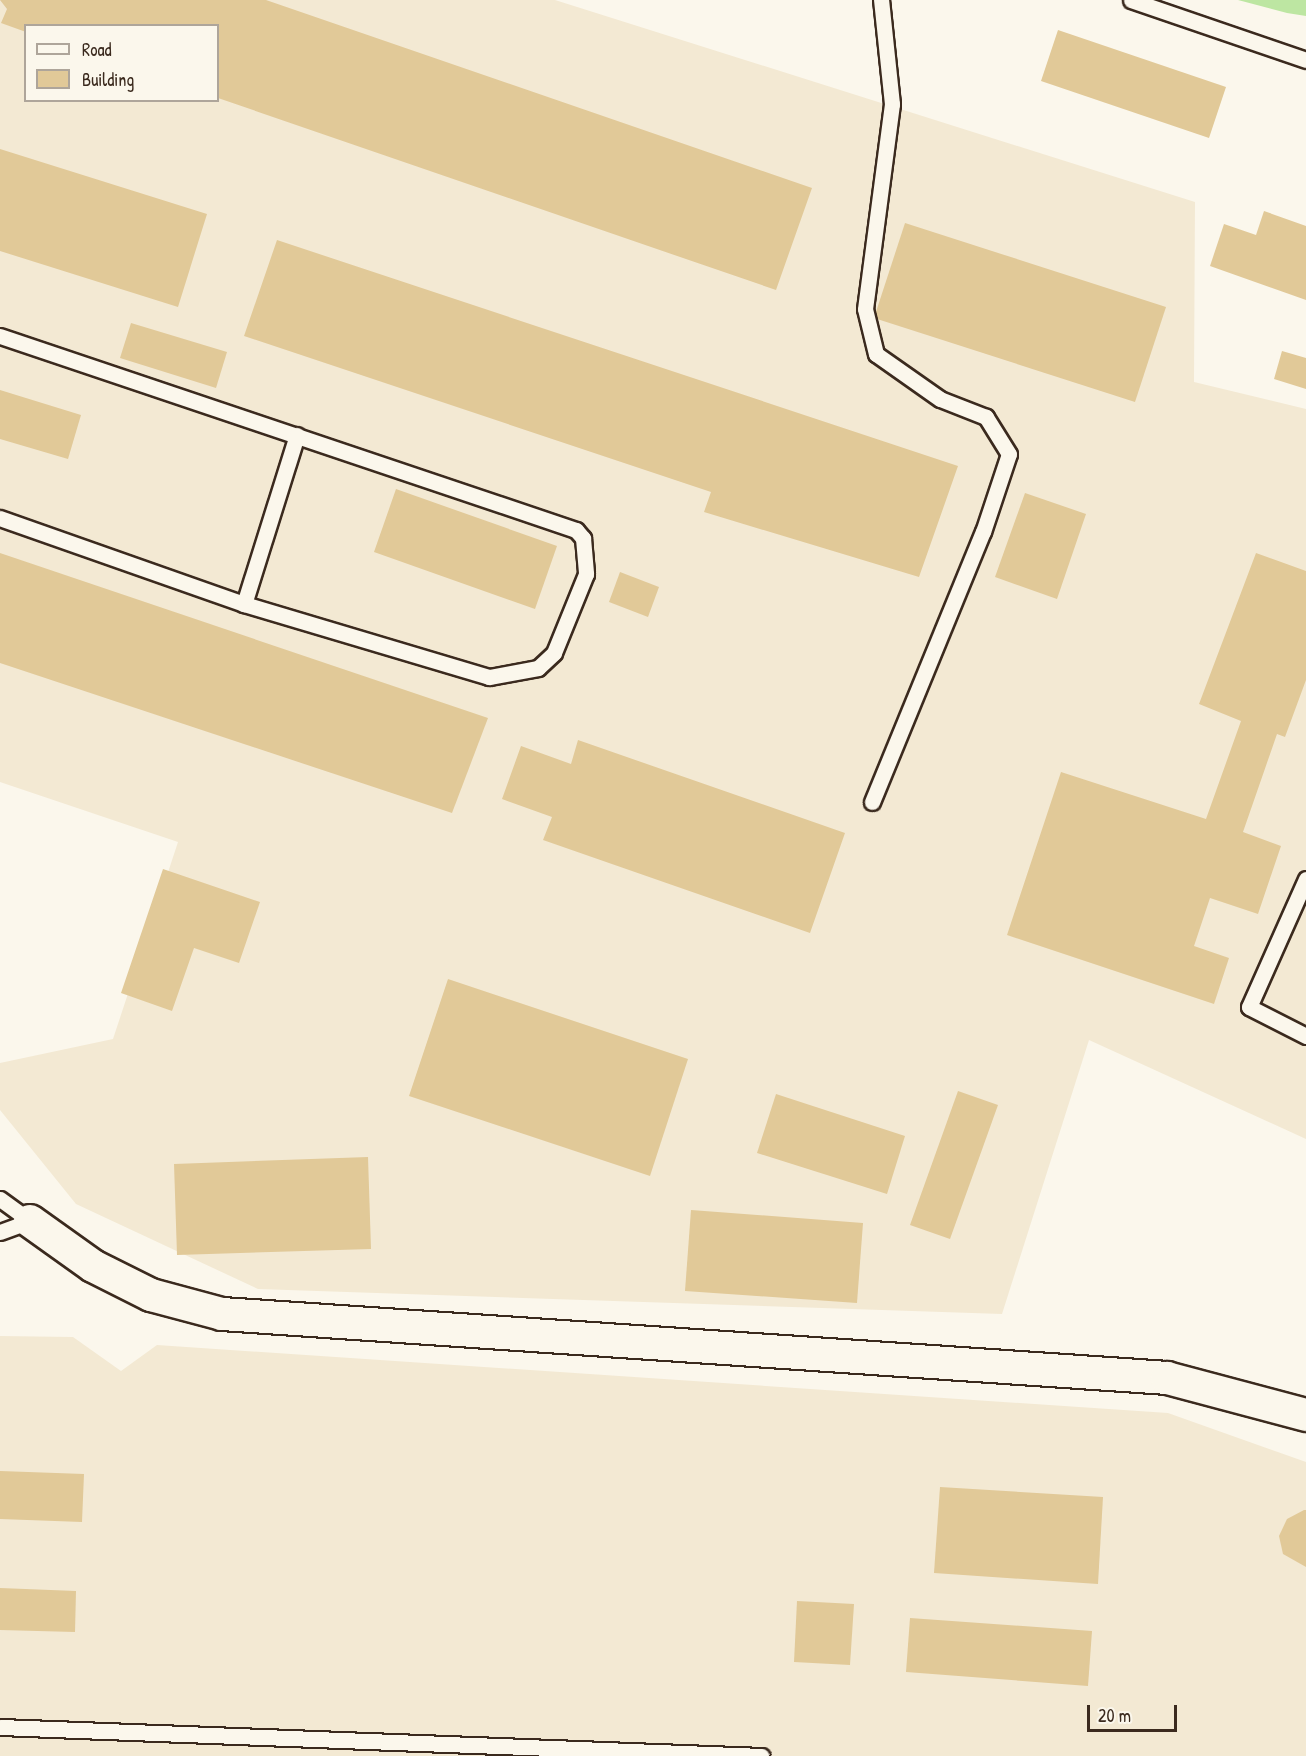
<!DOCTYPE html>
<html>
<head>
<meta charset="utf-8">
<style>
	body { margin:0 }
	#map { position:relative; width:1306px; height:1756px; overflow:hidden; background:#fbf7ec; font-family:"Patrick Hand",sans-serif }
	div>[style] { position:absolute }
	.built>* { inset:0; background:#f3e9d3 }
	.green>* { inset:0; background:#bde6a2 }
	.building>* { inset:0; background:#e1c998 }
	.roads { filter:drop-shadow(2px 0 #3b2a1e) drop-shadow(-2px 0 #3b2a1e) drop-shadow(0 2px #3b2a1e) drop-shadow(0 -2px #3b2a1e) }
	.lane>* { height:15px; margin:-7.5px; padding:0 7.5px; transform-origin:7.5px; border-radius:7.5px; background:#fbf7ec }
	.street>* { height:32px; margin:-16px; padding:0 16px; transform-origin:16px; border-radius:16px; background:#fbf7ec }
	span { translate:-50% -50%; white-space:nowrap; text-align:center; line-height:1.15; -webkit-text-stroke:5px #fbf7ec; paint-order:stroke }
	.legend { position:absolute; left:24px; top:24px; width:195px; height:78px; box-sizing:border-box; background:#fbf7ec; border:2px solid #aea59a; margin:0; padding:8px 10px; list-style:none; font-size:18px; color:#3b2a1e }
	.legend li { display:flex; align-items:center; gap:12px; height:30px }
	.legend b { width:30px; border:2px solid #aea59a }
	.scale { position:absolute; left:1087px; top:1705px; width:90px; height:27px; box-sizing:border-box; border:3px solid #3b2a1e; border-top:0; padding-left:8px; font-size:18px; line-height:21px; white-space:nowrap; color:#3b2a1e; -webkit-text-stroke:4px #fbf7ec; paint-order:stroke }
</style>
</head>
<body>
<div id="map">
	<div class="built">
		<div style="clip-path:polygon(evenodd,0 0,555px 0,1195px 202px,1194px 382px,1306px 409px,1306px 1139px,1089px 1040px,1002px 1314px,258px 1289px,76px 1204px,0 1110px,0 1063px,113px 1039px,178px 842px,0 782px,0 0,26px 26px,218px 26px,218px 100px,26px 100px,26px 26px)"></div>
		<div style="clip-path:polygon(0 1336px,73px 1337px,121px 1371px,157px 1345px,1168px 1413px,1306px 1462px,1306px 1756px,0 1756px)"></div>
	</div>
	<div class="green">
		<div style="clip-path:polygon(1238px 0,1306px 0,1306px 16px,1287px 13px)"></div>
	</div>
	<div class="building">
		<div style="clip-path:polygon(0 0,266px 0,812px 188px,776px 290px,218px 98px,218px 26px,26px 26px,26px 32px,1px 23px,7px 9px)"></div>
		<div style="clip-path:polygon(1058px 30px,1226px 87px,1209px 138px,1041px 81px)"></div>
		<div style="clip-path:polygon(0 149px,207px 214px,178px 307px,0 251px)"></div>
		<div style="clip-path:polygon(1264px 211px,1306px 226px,1306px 300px,1210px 266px,1224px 224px,1256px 235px)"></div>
		<div style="clip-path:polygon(905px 223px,1166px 307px,1135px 402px,874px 318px)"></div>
		<div style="clip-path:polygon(277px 240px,958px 466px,919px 577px,704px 512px,711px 492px,244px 336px)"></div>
		<div style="clip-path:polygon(131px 323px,227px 352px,216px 388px,120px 358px)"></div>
		<div style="clip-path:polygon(1282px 351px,1306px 358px,1306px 389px,1274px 379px)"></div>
		<div style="clip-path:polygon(0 390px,81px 415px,68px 459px,0 439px)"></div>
		<div style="clip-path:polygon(396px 489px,557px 546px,535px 609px,374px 552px)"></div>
		<div style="clip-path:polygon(1025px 493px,1086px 514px,1057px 599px,995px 577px)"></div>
		<div style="clip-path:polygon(0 553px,488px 718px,452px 813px,0 663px)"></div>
		<div style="clip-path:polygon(1256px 553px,1306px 571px,1306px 680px,1285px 737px,1277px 734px,1243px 832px,1281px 846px,1258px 914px,1210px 898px,1194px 946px,1229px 958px,1214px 1004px,1007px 935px,1061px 772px,1206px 819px,1241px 721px,1199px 704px)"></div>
		<div style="clip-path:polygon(620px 572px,659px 587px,648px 617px,609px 602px)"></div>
		<div style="clip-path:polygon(578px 740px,845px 833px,810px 933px,543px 840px,552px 817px,502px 799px,521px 746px,571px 764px)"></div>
		<div style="clip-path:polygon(163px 869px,260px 902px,239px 963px,194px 948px,172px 1011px,121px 993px)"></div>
		<div style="clip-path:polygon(448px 979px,688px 1059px,650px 1176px,409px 1096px)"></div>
		<div style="clip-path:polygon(958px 1091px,998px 1105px,950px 1239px,910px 1225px)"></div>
		<div style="clip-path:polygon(776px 1094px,905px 1136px,887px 1194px,757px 1153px)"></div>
		<div style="clip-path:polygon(368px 1157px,371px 1249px,177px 1255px,174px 1164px)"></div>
		<div style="clip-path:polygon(691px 1210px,863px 1223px,857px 1303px,685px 1291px)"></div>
		<div style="clip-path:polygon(0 1471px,84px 1474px,82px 1522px,0 1519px)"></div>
		<div style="clip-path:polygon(940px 1487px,1103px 1497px,1098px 1584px,934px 1573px)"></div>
		<div style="clip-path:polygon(1304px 1510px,1306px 1510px,1306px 1567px,1283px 1554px,1279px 1536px,1287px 1519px)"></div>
		<div style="clip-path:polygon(0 1588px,76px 1591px,75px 1632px,0 1630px)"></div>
		<div style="clip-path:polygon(797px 1601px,854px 1604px,850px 1665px,794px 1662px)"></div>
		<div style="clip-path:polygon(910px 1618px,1092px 1631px,1088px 1686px,906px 1672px)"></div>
	</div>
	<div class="roads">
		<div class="lane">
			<div style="left:1131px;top:0;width:185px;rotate:18.9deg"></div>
			<div style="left:0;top:336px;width:608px;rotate:18.61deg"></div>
			<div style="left:576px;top:530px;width:11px;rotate:49deg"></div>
			<div style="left:583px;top:538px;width:36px;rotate:85deg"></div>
			<div style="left:586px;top:574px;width:85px;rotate:112.1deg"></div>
			<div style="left:554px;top:653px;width:22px;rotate:137deg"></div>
			<div style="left:538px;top:668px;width:50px;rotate:169.6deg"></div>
			<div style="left:489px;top:677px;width:256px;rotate:-163.4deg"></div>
			<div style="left:244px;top:604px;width:259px;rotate:-160.6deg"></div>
			<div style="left:244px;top:604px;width:177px;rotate:-72.6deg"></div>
			<div style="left:872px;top:802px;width:292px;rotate:-67.7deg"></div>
			<div style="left:983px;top:532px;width:82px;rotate:-71.6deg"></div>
			<div style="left:1009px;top:454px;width:44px;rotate:-121.9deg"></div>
			<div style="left:986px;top:417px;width:49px;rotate:-158.6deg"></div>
			<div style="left:940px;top:399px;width:78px;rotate:-144.9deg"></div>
			<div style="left:876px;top:354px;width:46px;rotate:-103.7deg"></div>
			<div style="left:865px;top:309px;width:207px;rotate:-82.5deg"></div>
			<div style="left:892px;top:104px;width:105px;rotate:-96deg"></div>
			<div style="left:1306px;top:879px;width:140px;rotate:114deg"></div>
			<div style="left:1249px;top:1007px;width:64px;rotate:27deg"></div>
			<div style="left:0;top:1199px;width:37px;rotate:36deg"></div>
			<div style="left:0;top:1232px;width:32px;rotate:-20deg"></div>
			<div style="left:0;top:1727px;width:762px;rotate:2.18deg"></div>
		</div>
		<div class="street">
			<div style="left:30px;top:1221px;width:77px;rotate:35.5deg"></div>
			<div style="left:93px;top:1266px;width:65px;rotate:26.6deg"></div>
			<div style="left:151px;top:1295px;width:73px;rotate:15deg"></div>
			<div style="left:222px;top:1314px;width:947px;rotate:3.87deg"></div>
			<div style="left:1167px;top:1378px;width:144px;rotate:14.9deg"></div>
		</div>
	</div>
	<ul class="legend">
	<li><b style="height:8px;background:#fbf7ec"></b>Road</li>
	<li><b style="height:16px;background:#e1c998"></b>Building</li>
	</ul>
	<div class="scale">20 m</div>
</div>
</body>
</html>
